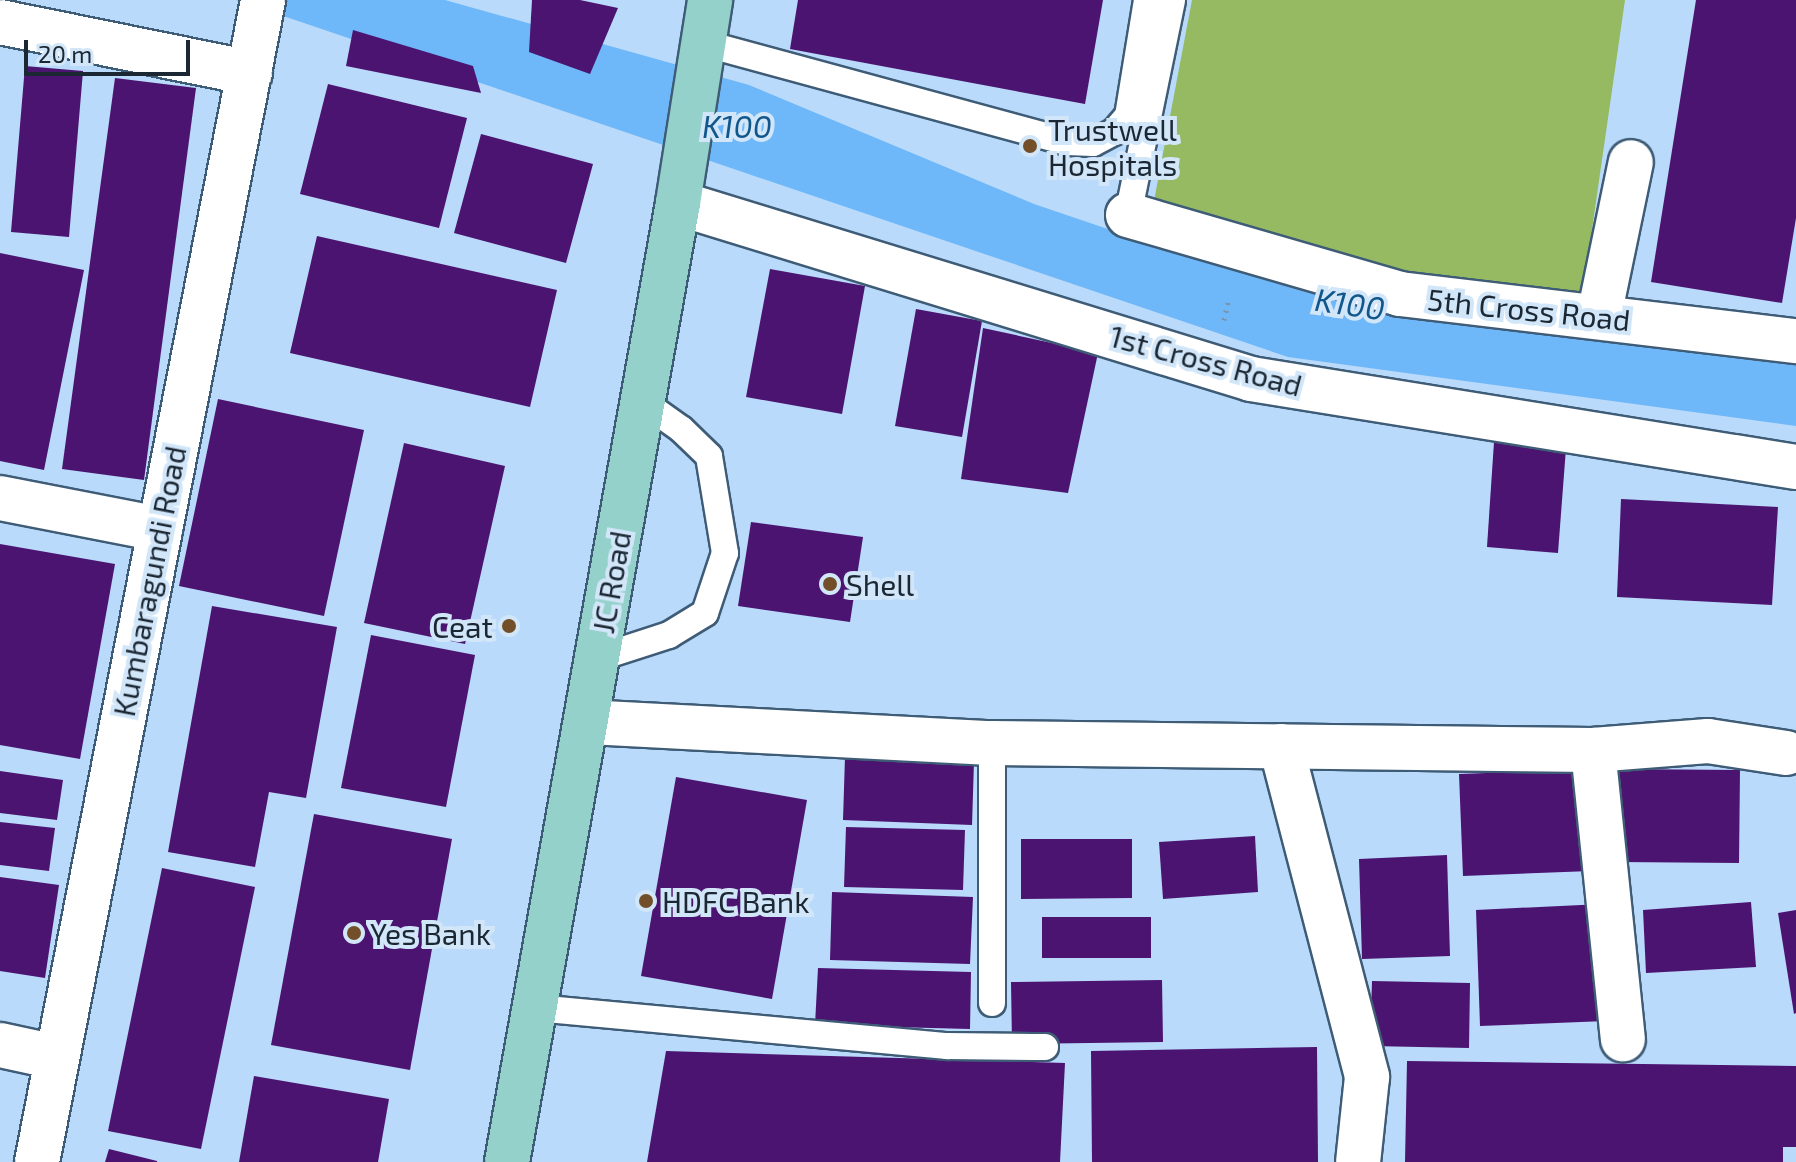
<!DOCTYPE html>
<html>
<head>
<meta charset="utf-8">
<style>
	body { margin:0 }
	#map { position:relative; width:1796px; height:1162px; overflow:hidden; background:#b9dafa; font-family:"Exo 2",sans-serif }
	div>[style] { position:absolute }
	.green>* { inset:0; background:#96ba62 }
	.water>* { inset:0; background:#6eb7f8 }
	.building>* { inset:0; background:#4c1471 }
	.path>* { height:5px; margin-top:-2.5px; transform-origin:0; background:repeating-linear-gradient(90deg,#7a92aa 0 2px,transparent 0 8px) }
	.roads { filter:drop-shadow(2px 0 #3f5c77) drop-shadow(-2px 0 #3f5c77) drop-shadow(0 2px #3f5c77) drop-shadow(0 -2px #3f5c77) }
	.service>* { height:26px; margin:-13px; padding:0 13px; transform-origin:13px; border-radius:13px; background:#fff }
	.minor>* { height:44px; margin:-22px; padding:0 22px; transform-origin:22px; border-radius:22px; background:#fff }
	.tertiary>* { height:44px; margin:-22px; padding:0 22px; transform-origin:22px; border-radius:22px; background:#fff }
	.primary>* { height:44px; margin:-22px; padding:0 22px; transform-origin:22px; border-radius:22px; background:#95d1cb }
	.dots>* { width:22px; height:22px; translate:-50% -50%; box-sizing:border-box; border:4px solid #d2e6f9; border-radius:50% }
	span { translate:-50% -50%; white-space:nowrap; text-align:center; line-height:1.15; -webkit-text-stroke:8px #d2e6f9; paint-order:stroke }
	.poi-label { font-size:30px; color:#1b2733 }
	.left { translate:0 -50%; text-align:left }
	.right { translate:-100% -50%; text-align:right }
	.street-label { font-size:30px; color:#1b2733 }
	.water-label { font-size:32px; color:#12578c; font-style:italic }
	.scale { position:absolute; left:24px; top:40px; width:166px; height:36px; box-sizing:border-box; border:4px solid #1b2733; border-top:0; padding-left:10px; font-size:24px; line-height:28px; white-space:nowrap; color:#1b2733; -webkit-text-stroke:6px #d2e6f9; paint-order:stroke }
</style>
</head>
<body>
<div id="map">
	<div class="green">
		<div style="clip-path:polygon(1192px 0,1625px 0,1583px 292px,1400px 274px,1154px 201px)"></div>
	</div>
	<div class="water">
		<div style="clip-path:polygon(236px 0,445px 0,749px 85px,1034px 204px,1146px 242px,1399px 316px,1796px 364px,1796px 426px,1288px 357px)"></div>
	</div>
	<div class="building">
		<div style="clip-path:polygon(532px 0,580px 0,618px 8px,590px 74px,529px 52px)"></div>
		<div style="clip-path:polygon(798px 0,1103px 0,1085px 104px,790px 49px)"></div>
		<div style="clip-path:polygon(1696px 0,1796px 0,1796px 218px,1782px 303px,1651px 282px)"></div>
		<div style="clip-path:polygon(353px 30px,473px 66px,481px 93px,346px 66px)"></div>
		<div style="clip-path:polygon(25px 66px,83px 71px,69px 237px,11px 232px)"></div>
		<div style="clip-path:polygon(115px 78px,196px 88px,144px 480px,62px 469px)"></div>
		<div style="clip-path:polygon(328px 84px,467px 118px,439px 228px,300px 194px)"></div>
		<div style="clip-path:polygon(481px 134px,593px 164px,566px 263px,454px 233px)"></div>
		<div style="clip-path:polygon(317px 236px,557px 290px,530px 407px,290px 353px)"></div>
		<div style="clip-path:polygon(0 253px,84px 270px,44px 470px,0 461px)"></div>
		<div style="clip-path:polygon(770px 269px,865px 286px,842px 414px,746px 397px)"></div>
		<div style="clip-path:polygon(916px 309px,982px 321px,962px 437px,895px 426px)"></div>
		<div style="clip-path:polygon(983px 328px,1098px 353px,1068px 493px,961px 479px)"></div>
		<div style="clip-path:polygon(218px 399px,364px 430px,324px 616px,179px 586px)"></div>
		<div style="clip-path:polygon(1494px 442px,1566px 448px,1558px 553px,1487px 547px)"></div>
		<div style="clip-path:polygon(404px 443px,505px 466px,465px 644px,364px 623px)"></div>
		<div style="clip-path:polygon(1621px 499px,1778px 507px,1772px 605px,1617px 597px)"></div>
		<div style="clip-path:polygon(751px 522px,863px 537px,850px 622px,738px 606px)"></div>
		<div style="clip-path:polygon(0 544px,115px 564px,80px 759px,0 745px)"></div>
		<div style="clip-path:polygon(212px 606px,337px 627px,306px 798px,269px 792px,255px 867px,168px 852px)"></div>
		<div style="clip-path:polygon(371px 635px,475px 655px,446px 807px,341px 788px)"></div>
		<div style="clip-path:polygon(845px 757px,974px 761px,972px 825px,843px 820px)"></div>
		<div style="clip-path:polygon(1587px 769px,1591px 871px,1463px 876px,1459px 774px)"></div>
		<div style="clip-path:polygon(1619px 769px,1740px 770px,1739px 863px,1618px 862px)"></div>
		<div style="clip-path:polygon(0 771px,63px 780px,57px 820px,0 813px)"></div>
		<div style="clip-path:polygon(676px 777px,807px 800px,772px 999px,641px 976px)"></div>
		<div style="clip-path:polygon(314px 814px,452px 839px,410px 1070px,271px 1045px)"></div>
		<div style="clip-path:polygon(0 822px,55px 828px,49px 871px,0 865px)"></div>
		<div style="clip-path:polygon(846px 827px,965px 830px,963px 890px,844px 887px)"></div>
		<div style="clip-path:polygon(1255px 836px,1258px 892px,1163px 899px,1159px 842px)"></div>
		<div style="clip-path:polygon(1021px 839px,1132px 839px,1132px 898px,1021px 899px)"></div>
		<div style="clip-path:polygon(1447px 855px,1450px 956px,1362px 959px,1359px 859px)"></div>
		<div style="clip-path:polygon(162px 868px,255px 887px,201px 1149px,108px 1131px)"></div>
		<div style="clip-path:polygon(0 877px,59px 885px,45px 978px,0 971px)"></div>
		<div style="clip-path:polygon(832px 892px,973px 897px,970px 964px,830px 960px)"></div>
		<div style="clip-path:polygon(1751px 902px,1756px 967px,1646px 973px,1643px 910px)"></div>
		<div style="clip-path:polygon(1602px 904px,1606px 1021px,1480px 1026px,1476px 910px)"></div>
		<div style="clip-path:polygon(1796px 910px,1796px 1013px,1794px 1014px,1778px 913px)"></div>
		<div style="clip-path:polygon(1042px 917px,1151px 917px,1151px 958px,1042px 958px)"></div>
		<div style="clip-path:polygon(818px 968px,971px 972px,970px 1029px,815px 1025px)"></div>
		<div style="clip-path:polygon(1162px 980px,1163px 1042px,1012px 1044px,1011px 982px)"></div>
		<div style="clip-path:polygon(1372px 981px,1470px 983px,1469px 1048px,1370px 1046px)"></div>
		<div style="clip-path:polygon(1317px 1047px,1318px 1162px,1092px 1162px,1091px 1051px)"></div>
		<div style="clip-path:polygon(666px 1051px,1065px 1063px,1060px 1162px,647px 1162px)"></div>
		<div style="clip-path:polygon(1407px 1061px,1796px 1066px,1796px 1147px,1783px 1147px,1783px 1162px,1405px 1162px)"></div>
		<div style="clip-path:polygon(254px 1076px,389px 1099px,378px 1162px,239px 1162px)"></div>
		<div style="clip-path:polygon(109px 1149px,157px 1161px,157px 1162px,105px 1162px)"></div>
	</div>
	<div class="path">
		<div style="left:1224px;top:320px;width:23px;rotate:-77deg"></div>
	</div>
	<div class="roads">
		<div class="service">
			<div style="left:703px;top:43px;width:377px;rotate:15.2deg"></div>
			<div style="left:1067px;top:142px;width:26px;rotate:2deg"></div>
			<div style="left:1093px;top:143px;width:24px;rotate:-28deg"></div>
			<div style="left:1114px;top:132px;width:21px;rotate:-49deg"></div>
			<div style="left:1128px;top:116px;width:118px;rotate:-80.7deg"></div>
			<div style="left:1128px;top:215px;width:219px;rotate:-78.4deg"></div>
			<div style="left:598px;top:658px;width:75px;rotate:-17.9deg"></div>
			<div style="left:669px;top:635px;width:42px;rotate:-31.4deg"></div>
			<div style="left:705px;top:613px;width:63px;rotate:-71.6deg"></div>
			<div style="left:725px;top:553px;width:98px;rotate:-99.4deg"></div>
			<div style="left:709px;top:456px;width:39px;rotate:-136deg"></div>
			<div style="left:681px;top:429px;width:47px;rotate:-144.6deg"></div>
			<div style="left:992px;top:1003px;width:260px;rotate:-90deg"></div>
			<div style="left:536px;top:1008px;width:413px;rotate:5.3deg"></div>
			<div style="left:947px;top:1046px;width:98px;rotate:0.6deg"></div>
		</div>
		<div class="minor">
			<div style="left:0;top:22px;width:255px;rotate:11.5deg"></div>
			<div style="left:678px;top:203px;width:599px;rotate:17.07deg"></div>
			<div style="left:1251px;top:379px;width:552px;rotate:9.17deg"></div>
			<div style="left:1128px;top:215px;width:283px;rotate:16.2deg"></div>
			<div style="left:1400px;top:294px;width:399px;rotate:6.8deg"></div>
			<div style="left:1599px;top:316px;width:157px;rotate:-78.3deg"></div>
			<div style="left:0;top:498px;width:163px;rotate:11deg"></div>
			<div style="left:587px;top:722px;width:406px;rotate:3deg"></div>
			<div style="left:992px;top:743px;width:601px;rotate:0.67deg"></div>
			<div style="left:1593px;top:750px;width:115px;rotate:-4.5deg"></div>
			<div style="left:1708px;top:741px;width:79px;rotate:8.7deg"></div>
			<div style="left:1281px;top:746px;width:342px;rotate:75.4deg"></div>
			<div style="left:1367px;top:1077px;width:85px;rotate:96deg"></div>
			<div style="left:1593px;top:750px;width:291px;rotate:84.1deg"></div>
			<div style="left:0;top:1045px;width:56px;rotate:12.3deg"></div>
		</div>
		<div class="tertiary">
			<div style="left:37px;top:1162px;width:1184px;rotate:-78.99deg"></div>
		</div>
		<div class="primary">
			<div style="left:507px;top:1162px;width:974px;rotate:-79.89deg"></div>
			<div style="left:678px;top:203px;width:206px;rotate:-81deg"></div>
		</div>
	</div>
	<div class="dots">
		<div style="left:1030px;top:146px;background:#724f28"></div>
		<div style="left:830px;top:584px;background:#724f28"></div>
		<div style="left:509px;top:626px;background:#724f28"></div>
		<div style="left:646px;top:901px;background:#724f28"></div>
		<div style="left:354px;top:933px;background:#724f28"></div>
	</div>
	<div class="poi-label">
		<span class="left" style="left:1048px;top:146px">Trustwell<br>Hospitals</span>
		<span class="left" style="left:846px;top:584px">Shell</span>
		<span class="right" style="left:493px;top:626px">Ceat</span>
		<span class="left" style="left:662px;top:901px">HDFC Bank</span>
		<span class="left" style="left:370px;top:933px">Yes Bank</span>
	</div>
	<div class="street-label">
		<span style="left:1529px;top:309px;rotate:6deg">5th Cross Road</span>
		<span style="left:1206px;top:360px;rotate:15deg">1st Cross Road</span>
		<span style="left:149px;top:581px;rotate:-79deg">Kumbaragundi Road</span>
		<span style="left:611px;top:582px;rotate:-80deg">JC Road</span>
	</div>
	<div class="water-label">
		<span style="left:737px;top:125px">K100</span>
		<span style="left:1350px;top:303px;rotate:8deg">K100</span>
	</div>
	<div class="scale">20 m</div>
</div>
</body>
</html>
